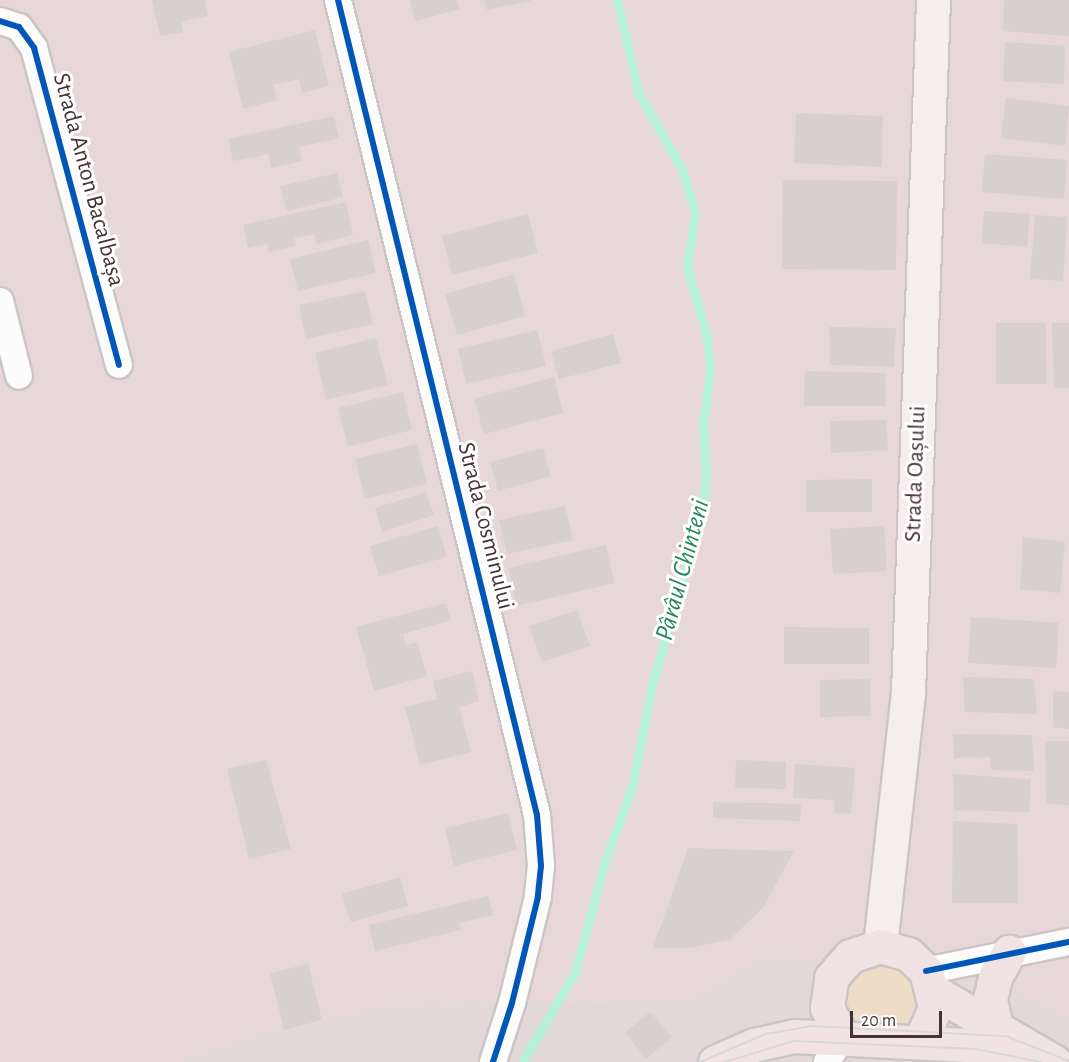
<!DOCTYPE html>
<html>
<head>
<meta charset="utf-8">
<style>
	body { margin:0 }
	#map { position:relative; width:1069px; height:1062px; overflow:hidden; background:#f0e8e9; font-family:"Alegreya Sans",sans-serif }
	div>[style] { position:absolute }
	.residential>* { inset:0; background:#e7d7d9 }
	.industrial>* { inset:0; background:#e2d7d9 }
	.green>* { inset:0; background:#eddcc6 }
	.stream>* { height:9px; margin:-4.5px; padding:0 4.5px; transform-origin:4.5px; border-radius:4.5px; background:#b4f1d8 }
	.building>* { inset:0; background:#d8cfd0 }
	.roads { filter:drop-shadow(2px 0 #ccc4c5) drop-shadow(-2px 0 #ccc4c5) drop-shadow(0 2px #ccc4c5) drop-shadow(0 -2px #ccc4c5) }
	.minor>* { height:26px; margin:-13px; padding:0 13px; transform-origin:13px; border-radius:13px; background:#fdfcfc }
	.secondary>* { height:33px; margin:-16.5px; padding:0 16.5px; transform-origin:16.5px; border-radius:16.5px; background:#f6eeee }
	.primary>* { height:33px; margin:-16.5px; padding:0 16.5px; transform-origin:16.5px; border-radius:16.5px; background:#f1e2e4 }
	.tram>* { height:1.5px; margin:-0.75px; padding:0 0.75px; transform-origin:0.75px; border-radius:0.75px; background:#d9d8d8 }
	.cycleway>* { height:6px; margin:-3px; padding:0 3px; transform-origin:3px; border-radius:3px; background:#0057b8 }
	span { translate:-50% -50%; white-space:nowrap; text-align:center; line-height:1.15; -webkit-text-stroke:6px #fff; paint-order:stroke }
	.street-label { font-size:24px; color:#463337 }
	.water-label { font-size:26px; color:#20865d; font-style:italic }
	.scale { position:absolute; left:850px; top:1011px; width:92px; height:27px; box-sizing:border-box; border:3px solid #463337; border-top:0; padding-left:8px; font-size:18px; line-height:21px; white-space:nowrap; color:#463337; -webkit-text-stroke:4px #fff; paint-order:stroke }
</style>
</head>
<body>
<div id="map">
	<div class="residential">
		<div style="clip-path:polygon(0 0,1069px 0,1069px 1021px,1022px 993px,852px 962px,762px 957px,697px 998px,391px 1006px,253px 1038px,180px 1062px,0 1062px)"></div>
	</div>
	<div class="industrial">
		<div style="clip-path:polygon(908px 954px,1022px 993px,1069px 1021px,1069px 1062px,180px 1062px,253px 1038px,391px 1006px,697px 998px,762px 957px,852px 962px)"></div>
	</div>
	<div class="green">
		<div style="clip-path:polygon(865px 967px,891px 968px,906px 977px,916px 993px,914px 1011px,907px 1024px,850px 1020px,841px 1008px,841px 992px,850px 975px)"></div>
	</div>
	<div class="stream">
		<div style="left:522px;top:1062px;width:104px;rotate:-59.5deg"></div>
		<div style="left:575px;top:972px;width:111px;rotate:-74.8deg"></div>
		<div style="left:604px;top:865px;width:87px;rotate:-70.5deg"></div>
		<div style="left:633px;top:783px;width:100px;rotate:-79deg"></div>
		<div style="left:652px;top:685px;width:183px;rotate:-73.8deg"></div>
		<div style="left:703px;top:509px;width:34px;rotate:-85deg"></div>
		<div style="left:706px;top:475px;width:49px;rotate:-93.5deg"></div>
		<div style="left:703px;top:426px;width:58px;rotate:-83.1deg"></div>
		<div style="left:710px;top:368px;width:31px;rotate:-96deg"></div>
		<div style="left:707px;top:337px;width:73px;rotate:-105.9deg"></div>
		<div style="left:687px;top:267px;width:56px;rotate:-81.7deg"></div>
		<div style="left:695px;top:212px;width:43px;rotate:-106.3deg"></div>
		<div style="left:683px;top:171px;width:89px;rotate:-119.7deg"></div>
		<div style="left:639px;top:94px;width:97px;rotate:-103.2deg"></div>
	</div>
	<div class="building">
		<div style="clip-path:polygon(152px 0,205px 0,208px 16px,181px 22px,183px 32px,160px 36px)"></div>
		<div style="clip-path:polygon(410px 0,457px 0,460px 9px,415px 21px)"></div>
		<div style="clip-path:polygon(484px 0,531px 0,531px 1px,487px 10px)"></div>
		<div style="clip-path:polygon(1004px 0,1069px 0,1069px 36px,1003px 31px)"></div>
		<div style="clip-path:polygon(315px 30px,329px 86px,302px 93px,299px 79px,273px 85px,277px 100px,243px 109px,229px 52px)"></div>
		<div style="clip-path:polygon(1005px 42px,1065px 46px,1064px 84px,1003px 81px)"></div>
		<div style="clip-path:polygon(1006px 98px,1069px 106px,1065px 146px,1001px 138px)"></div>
		<div style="clip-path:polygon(796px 113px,883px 116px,882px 167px,794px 163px)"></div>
		<div style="clip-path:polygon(334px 116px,339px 138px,299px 147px,302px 161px,271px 168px,268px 154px,233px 161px,228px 139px)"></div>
		<div style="clip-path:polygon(985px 154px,1067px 160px,1064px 199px,982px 192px)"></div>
		<div style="clip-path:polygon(337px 173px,343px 197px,287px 211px,280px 186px)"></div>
		<div style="clip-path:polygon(783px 180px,897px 181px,896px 270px,782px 269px)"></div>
		<div style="clip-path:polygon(346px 202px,353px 235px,317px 244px,314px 234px,294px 238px,296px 246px,269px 252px,267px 244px,248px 248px,243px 225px)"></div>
		<div style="clip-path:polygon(984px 211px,1030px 214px,1027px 247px,982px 243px)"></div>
		<div style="clip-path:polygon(528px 214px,538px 253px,452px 275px,442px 236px)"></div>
		<div style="clip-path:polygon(1035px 215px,1067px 217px,1063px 281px,1030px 279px)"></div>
		<div style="clip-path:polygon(368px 240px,376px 273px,298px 291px,290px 259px)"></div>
		<div style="clip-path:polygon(514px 274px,525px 316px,457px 335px,445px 294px)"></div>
		<div style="clip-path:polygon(365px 291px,373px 324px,306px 339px,299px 305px)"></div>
		<div style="clip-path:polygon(996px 323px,1046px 323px,1047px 384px,996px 384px)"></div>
		<div style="clip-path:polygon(1052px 323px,1069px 323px,1069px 388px,1054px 388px)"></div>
		<div style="clip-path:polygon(829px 327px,896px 328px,894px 367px,830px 365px)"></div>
		<div style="clip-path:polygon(537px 330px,546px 366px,466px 384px,458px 349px)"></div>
		<div style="clip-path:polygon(613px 334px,621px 363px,559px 379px,551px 351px)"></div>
		<div style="clip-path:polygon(376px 338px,388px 385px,326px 400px,315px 353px)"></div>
		<div style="clip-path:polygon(805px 371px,885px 373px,886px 406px,804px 406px)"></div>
		<div style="clip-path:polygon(554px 377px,563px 413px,484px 434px,474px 399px)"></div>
		<div style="clip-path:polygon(403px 392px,412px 430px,348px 447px,338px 408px)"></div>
		<div style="clip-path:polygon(886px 420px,888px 450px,831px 453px,830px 421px)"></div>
		<div style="clip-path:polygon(417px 444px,427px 484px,365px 499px,355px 459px)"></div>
		<div style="clip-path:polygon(543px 448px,551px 476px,498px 491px,490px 462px)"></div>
		<div style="clip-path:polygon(872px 479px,872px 512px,806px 512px,806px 480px)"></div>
		<div style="clip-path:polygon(426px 492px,434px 515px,382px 532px,375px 508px)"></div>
		<div style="clip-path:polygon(565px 506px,573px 540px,507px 554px,499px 520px)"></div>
		<div style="clip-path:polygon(438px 526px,447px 557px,379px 576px,370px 546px)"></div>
		<div style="clip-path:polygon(884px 526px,887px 571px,833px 574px,830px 529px)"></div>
		<div style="clip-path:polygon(1023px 537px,1065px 542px,1060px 593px,1020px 589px)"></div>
		<div style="clip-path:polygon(606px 545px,614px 583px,517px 606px,508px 568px)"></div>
		<div style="clip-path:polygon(446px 603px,451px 620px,403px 634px,406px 645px,417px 642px,427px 676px,374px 691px,356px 627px)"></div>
		<div style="clip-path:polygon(577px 610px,590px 646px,542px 662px,529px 626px)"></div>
		<div style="clip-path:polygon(971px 617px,1059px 623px,1056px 668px,968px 663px)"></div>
		<div style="clip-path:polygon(784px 627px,869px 628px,869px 664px,784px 664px)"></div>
		<div style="clip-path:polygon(472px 671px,479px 701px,459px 707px,471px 752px,420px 765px,405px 707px,437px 699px,433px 681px)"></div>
		<div style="clip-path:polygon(963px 677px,1034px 679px,1037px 714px,965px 712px)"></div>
		<div style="clip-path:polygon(870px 679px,871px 716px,820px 717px,820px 680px)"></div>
		<div style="clip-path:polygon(1053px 691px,1069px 692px,1069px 729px,1053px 727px)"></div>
		<div style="clip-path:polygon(953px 734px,1032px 735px,1034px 771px,991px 770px,990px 757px,954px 758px)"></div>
		<div style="clip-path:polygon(1045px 741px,1069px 741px,1069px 805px,1046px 804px)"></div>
		<div style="clip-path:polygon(266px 760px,291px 849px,249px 859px,227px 769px)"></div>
		<div style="clip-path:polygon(736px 760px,786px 762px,786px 789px,735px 788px)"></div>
		<div style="clip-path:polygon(795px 764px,855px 768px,851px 814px,834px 813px,835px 800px,793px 798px)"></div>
		<div style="clip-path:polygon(953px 774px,1031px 779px,1029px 812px,954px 810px)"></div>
		<div style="clip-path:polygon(713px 802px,801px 804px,800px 821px,713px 818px)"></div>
		<div style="clip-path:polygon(508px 813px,517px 850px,454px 866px,445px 828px)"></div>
		<div style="clip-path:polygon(953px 821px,1017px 824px,1018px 903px,952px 903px)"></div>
		<div style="clip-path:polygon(688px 848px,794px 851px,763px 908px,729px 940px,689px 948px,653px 948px)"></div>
		<div style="clip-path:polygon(400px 877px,408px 906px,351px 922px,342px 894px)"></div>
		<div style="clip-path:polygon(488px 896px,493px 915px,459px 923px,461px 930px,375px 951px,369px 925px)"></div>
		<div style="clip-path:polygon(308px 964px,322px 1020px,284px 1030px,270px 973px)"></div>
		<div style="clip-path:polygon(650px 1012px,672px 1037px,646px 1059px,625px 1033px)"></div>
	</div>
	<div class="roads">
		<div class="minor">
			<div style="left:338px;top:0;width:839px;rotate:76.28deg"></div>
			<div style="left:537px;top:815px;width:51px;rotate:85.5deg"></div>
			<div style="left:541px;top:866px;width:31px;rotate:96deg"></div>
			<div style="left:538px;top:897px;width:109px;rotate:103.8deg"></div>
			<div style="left:512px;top:1003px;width:62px;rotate:107.9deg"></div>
			<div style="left:0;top:21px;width:20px;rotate:18deg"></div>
			<div style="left:19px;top:27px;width:26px;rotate:54deg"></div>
			<div style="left:34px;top:48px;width:328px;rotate:75deg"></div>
			<div style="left:0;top:301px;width:77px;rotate:75.8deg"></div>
			<div style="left:926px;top:971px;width:146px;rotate:-11.5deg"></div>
			<div style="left:827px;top:1062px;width:29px;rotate:-59deg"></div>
		</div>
		<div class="secondary">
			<div style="left:880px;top:946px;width:256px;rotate:-83.7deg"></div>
			<div style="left:908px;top:692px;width:692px;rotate:-87.93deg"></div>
		</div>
		<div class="primary">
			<div style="left:933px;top:991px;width:141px;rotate:30.2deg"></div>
			<div style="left:996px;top:1028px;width:30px;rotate:-102deg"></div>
			<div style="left:990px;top:999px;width:23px;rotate:-77deg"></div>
			<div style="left:995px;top:977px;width:29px;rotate:-61deg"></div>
			<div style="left:842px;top:1037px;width:33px;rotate:-117deg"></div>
			<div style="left:827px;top:1008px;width:30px;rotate:-82deg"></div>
			<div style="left:831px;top:978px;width:29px;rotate:-49deg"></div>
			<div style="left:850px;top:956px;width:32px;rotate:-18deg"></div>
			<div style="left:880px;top:946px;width:29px;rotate:16deg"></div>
			<div style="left:908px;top:954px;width:25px;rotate:43deg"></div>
			<div style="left:926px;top:971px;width:38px;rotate:76deg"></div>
			<div style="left:935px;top:1008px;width:35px;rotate:114deg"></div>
			<div style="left:715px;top:1062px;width:43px;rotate:-23.6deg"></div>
			<div style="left:754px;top:1045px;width:41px;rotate:-12.7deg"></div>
			<div style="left:794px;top:1036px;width:231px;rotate:3deg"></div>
		</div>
	</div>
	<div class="tram">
		<div style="left:700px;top:1062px;width:72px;rotate:-23deg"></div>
		<div style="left:766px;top:1034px;width:48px;rotate:-9.7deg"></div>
		<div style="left:813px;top:1026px;width:193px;rotate:3deg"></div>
		<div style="left:1006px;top:1036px;width:68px;rotate:21.6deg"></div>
		<div style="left:725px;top:1062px;width:72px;rotate:-16.9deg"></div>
		<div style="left:794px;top:1041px;width:182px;rotate:2.5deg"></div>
		<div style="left:976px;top:1049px;width:66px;rotate:11.3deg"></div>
	</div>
	<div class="cycleway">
		<div style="left:338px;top:0;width:839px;rotate:76.28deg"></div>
		<div style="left:537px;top:815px;width:51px;rotate:85.5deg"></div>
		<div style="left:541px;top:866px;width:31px;rotate:96deg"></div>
		<div style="left:538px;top:897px;width:109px;rotate:103.8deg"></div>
		<div style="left:512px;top:1003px;width:62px;rotate:107.9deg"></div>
		<div style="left:0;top:21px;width:20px;rotate:18deg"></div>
		<div style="left:19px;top:27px;width:26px;rotate:54deg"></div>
		<div style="left:34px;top:48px;width:328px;rotate:75deg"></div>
		<div style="left:926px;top:971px;width:146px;rotate:-11.5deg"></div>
	</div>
	<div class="street-label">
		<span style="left:88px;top:180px;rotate:75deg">Strada Anton Bacalbașa</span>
		<span style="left:916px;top:474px;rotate:-88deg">Strada Oașului</span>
		<span style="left:485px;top:526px;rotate:76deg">Strada Cosminului</span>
	</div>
	<div class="water-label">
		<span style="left:683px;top:570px;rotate:-75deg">Pârâul Chinteni</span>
	</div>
	<div class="scale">20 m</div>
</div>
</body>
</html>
